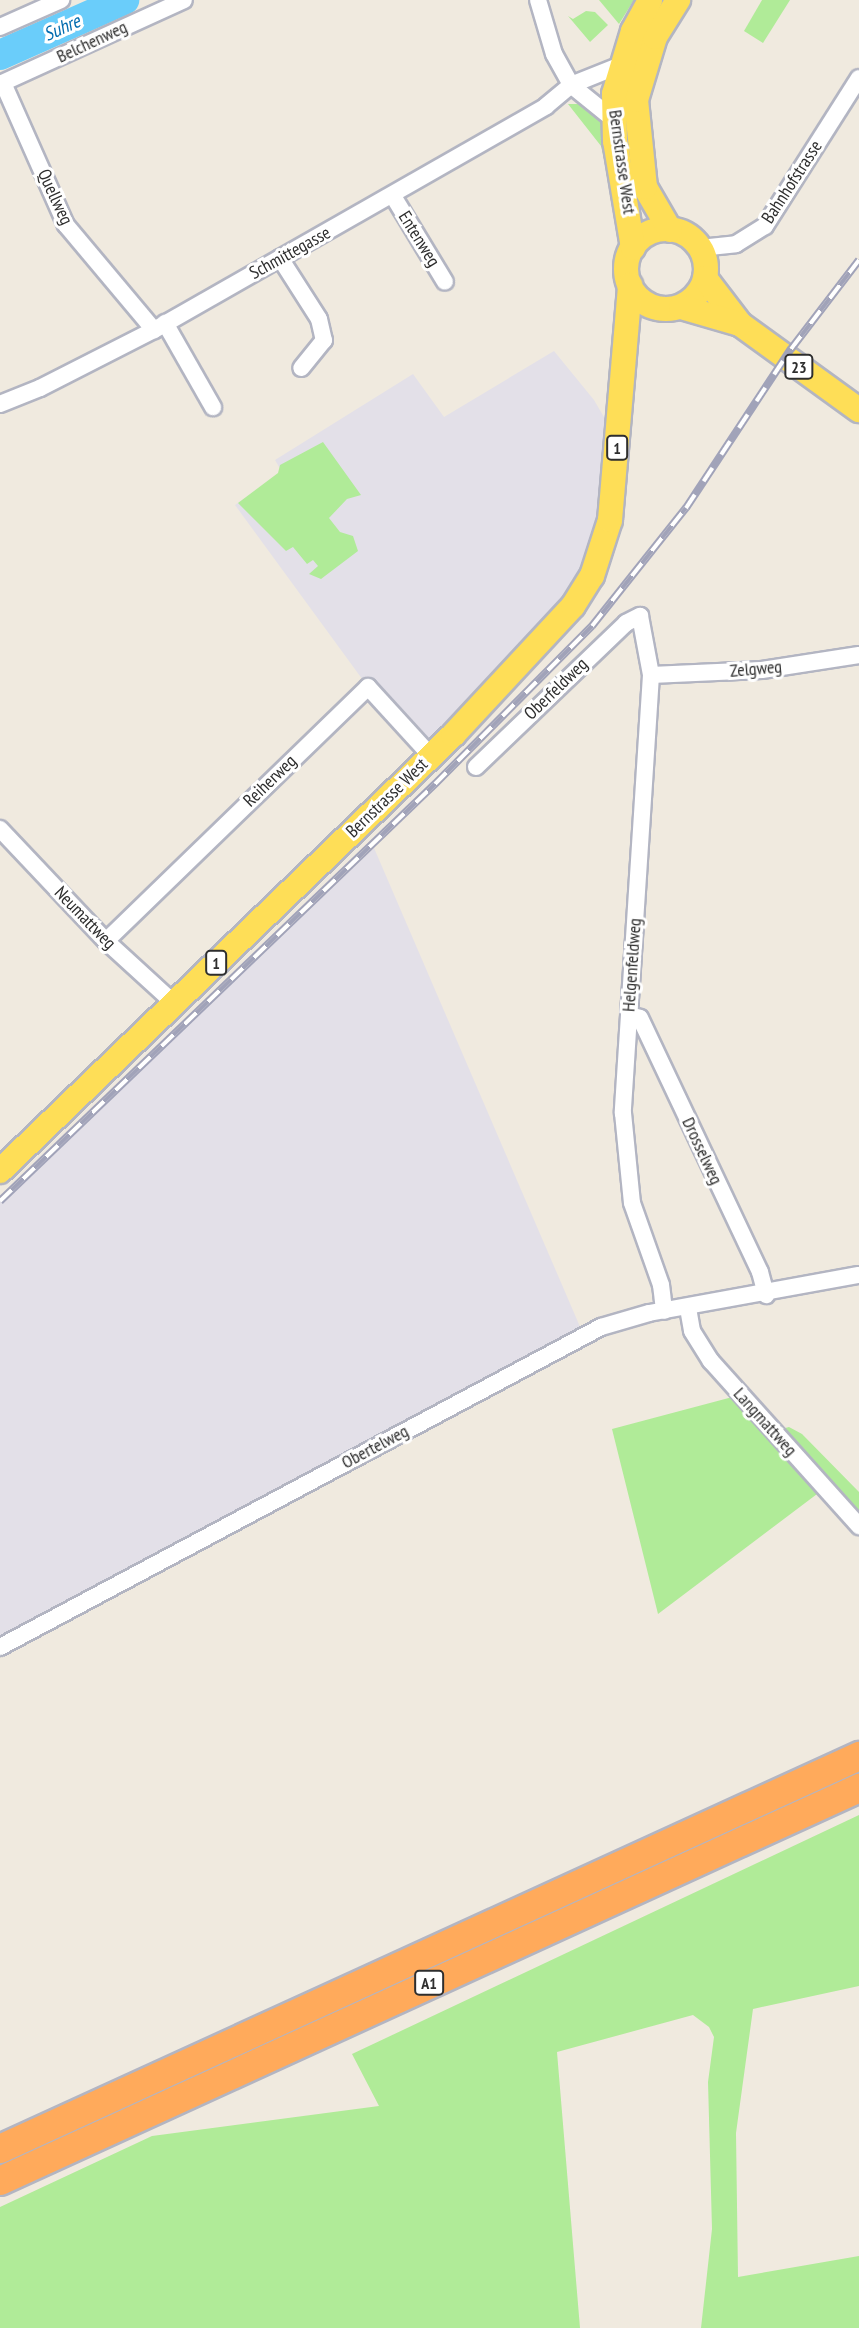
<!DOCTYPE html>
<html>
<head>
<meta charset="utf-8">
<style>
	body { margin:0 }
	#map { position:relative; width:859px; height:2328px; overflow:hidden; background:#f0eadf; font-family:"PT Sans Narrow",sans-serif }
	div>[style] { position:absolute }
	.industrial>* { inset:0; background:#e3e0e8 }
	.green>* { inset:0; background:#b0eb98 }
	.river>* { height:30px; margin:-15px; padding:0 15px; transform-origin:15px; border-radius:15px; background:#6acdfa }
	.roads { filter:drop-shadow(2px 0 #b3b5c2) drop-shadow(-2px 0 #b3b5c2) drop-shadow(0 2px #b3b5c2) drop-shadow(0 -2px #b3b5c2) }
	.street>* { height:16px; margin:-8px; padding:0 8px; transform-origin:8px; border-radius:8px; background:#fff }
	.primary>* { height:24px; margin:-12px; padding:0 12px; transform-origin:12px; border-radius:12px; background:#fede57 }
	.primary>.ring { margin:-12px; padding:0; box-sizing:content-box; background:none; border:24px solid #fede57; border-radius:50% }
	.highway>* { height:28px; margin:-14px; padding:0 14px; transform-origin:14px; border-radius:14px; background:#ffaa5b }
	.rail>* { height:8px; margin-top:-4px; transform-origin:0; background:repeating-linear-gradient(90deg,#fff 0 16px,#a1a3b9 0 32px); box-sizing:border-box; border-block:2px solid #a1a3b9 }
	span { translate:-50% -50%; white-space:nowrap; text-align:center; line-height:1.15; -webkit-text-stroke:6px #fff; paint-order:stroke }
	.shield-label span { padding:2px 5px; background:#fff; border:2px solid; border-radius:5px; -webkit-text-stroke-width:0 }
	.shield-label { font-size:16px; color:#2e2e2e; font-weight:700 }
	.street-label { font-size:18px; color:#2e2e2e }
	.water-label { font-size:19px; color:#016baf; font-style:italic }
</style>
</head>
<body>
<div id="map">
	<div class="industrial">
		<div style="clip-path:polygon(554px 351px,594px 400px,618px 441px,592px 576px,431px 756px,368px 687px,235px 505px,282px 472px,275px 460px,413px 374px,444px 417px)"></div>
		<div style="clip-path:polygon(374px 848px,584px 1336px,0 1645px,0 1201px)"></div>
	</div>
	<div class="green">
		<div style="clip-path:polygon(599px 0,634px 0,619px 24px)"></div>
		<div style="clip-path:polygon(762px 0,790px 0,763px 43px,744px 31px)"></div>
		<div style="clip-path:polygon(586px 11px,595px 12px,608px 25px,590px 42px,568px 16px,573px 19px)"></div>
		<div style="clip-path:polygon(568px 104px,580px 104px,603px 122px,610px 186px,601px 146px)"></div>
		<div style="clip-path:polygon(323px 442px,361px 495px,347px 499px,329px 518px,340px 532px,353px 536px,358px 551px,321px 579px,309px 574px,318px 566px,313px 560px,307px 564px,293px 547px,286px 551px,238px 503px,278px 473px,280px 465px)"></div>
		<div style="clip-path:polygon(740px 1395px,774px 1431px,789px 1427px,802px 1434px,859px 1492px,859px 1526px,825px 1488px,658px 1614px,612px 1429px)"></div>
		<div style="clip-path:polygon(859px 1815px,859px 1986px,753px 2009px,736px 2133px,738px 2277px,859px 2256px,859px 2328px,701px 2328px,712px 2229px,708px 2082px,714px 2037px,709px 2027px,693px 2015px,557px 2052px,580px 2328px,0 2328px,0 2207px,152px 2136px,379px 2106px,352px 2054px)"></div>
	</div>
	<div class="river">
		<div style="left:0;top:55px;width:136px;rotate:-23.9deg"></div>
	</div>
	<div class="roads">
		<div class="street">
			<div style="left:538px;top:0;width:56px;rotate:73.5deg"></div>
			<div style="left:554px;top:54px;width:35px;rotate:61deg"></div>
			<div style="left:571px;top:85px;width:54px;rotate:39deg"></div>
			<div style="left:0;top:27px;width:67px;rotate:-23.9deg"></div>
			<div style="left:3px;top:83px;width:155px;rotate:66.1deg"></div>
			<div style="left:66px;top:225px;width:137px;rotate:50deg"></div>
			<div style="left:0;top:84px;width:202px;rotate:-24.5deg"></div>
			<div style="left:393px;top:196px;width:100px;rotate:58.8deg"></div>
			<div style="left:700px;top:248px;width:36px;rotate:-6deg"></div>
			<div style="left:736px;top:244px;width:34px;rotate:-32deg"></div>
			<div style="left:765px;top:226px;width:175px;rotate:-57.6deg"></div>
			<div style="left:280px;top:258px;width:72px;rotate:57.4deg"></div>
			<div style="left:319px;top:319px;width:22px;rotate:77deg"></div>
			<div style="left:324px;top:340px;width:36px;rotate:129deg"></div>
			<div style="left:165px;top:323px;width:97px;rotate:60.3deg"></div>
			<div style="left:0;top:404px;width:43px;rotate:-21.8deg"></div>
			<div style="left:40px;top:388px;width:128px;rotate:-27deg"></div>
			<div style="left:154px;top:330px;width:451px;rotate:-29.7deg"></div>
			<div style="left:546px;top:106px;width:33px;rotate:-40deg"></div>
			<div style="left:571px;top:85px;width:54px;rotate:-21.8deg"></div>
			<div style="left:651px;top:675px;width:111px;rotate:-2.6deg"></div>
			<div style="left:762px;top:670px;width:98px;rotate:-8.8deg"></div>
			<div style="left:476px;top:767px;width:208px;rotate:-43.8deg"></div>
			<div style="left:626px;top:623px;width:16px;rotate:-27deg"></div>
			<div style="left:640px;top:616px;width:60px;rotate:79.4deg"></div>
			<div style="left:651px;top:675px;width:439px;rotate:93.7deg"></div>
			<div style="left:623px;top:1113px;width:90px;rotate:84.3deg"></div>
			<div style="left:632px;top:1203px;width:87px;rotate:70.5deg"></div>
			<div style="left:661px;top:1285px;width:26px;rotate:83deg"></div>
			<div style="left:0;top:829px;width:154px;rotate:46.6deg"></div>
			<div style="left:106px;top:941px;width:92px;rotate:42.4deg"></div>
			<div style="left:106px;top:941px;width:365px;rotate:-44.1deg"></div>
			<div style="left:368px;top:687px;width:93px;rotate:47.6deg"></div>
			<div style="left:629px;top:1015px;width:11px;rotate:15deg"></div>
			<div style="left:640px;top:1018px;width:281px;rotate:64.7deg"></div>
			<div style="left:760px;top:1272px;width:24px;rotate:75deg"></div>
			<div style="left:688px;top:1308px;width:23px;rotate:80deg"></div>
			<div style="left:692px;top:1331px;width:36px;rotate:58deg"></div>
			<div style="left:711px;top:1361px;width:222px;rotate:48.1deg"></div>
			<div style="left:0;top:1647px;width:681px;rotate:-28.03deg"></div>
			<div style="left:601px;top:1327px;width:50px;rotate:-16.3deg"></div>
			<div style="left:649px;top:1313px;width:213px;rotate:-10.3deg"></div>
		</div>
		<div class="primary">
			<div class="ring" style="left:626px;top:229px;width:56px;height:56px"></div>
			<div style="left:670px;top:230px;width:50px;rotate:-120.2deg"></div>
			<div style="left:645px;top:187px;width:87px;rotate:-95.9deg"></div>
			<div style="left:636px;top:100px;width:66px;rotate:-73.2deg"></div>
			<div style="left:655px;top:37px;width:44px;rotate:-58.1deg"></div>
			<div style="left:633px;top:248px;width:109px;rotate:-99.5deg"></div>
			<div style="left:615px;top:141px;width:47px;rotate:-91.2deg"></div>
			<div style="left:614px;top:94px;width:66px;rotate:-73.2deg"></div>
			<div style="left:633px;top:31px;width:35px;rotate:-61deg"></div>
			<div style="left:705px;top:278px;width:58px;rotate:52.7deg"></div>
			<div style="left:740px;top:324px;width:147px;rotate:35.9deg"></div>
			<div style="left:681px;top:307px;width:61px;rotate:16.1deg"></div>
			<div style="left:0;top:1171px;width:629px;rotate:-43.9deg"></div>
			<div style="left:453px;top:735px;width:176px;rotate:-47.1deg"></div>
			<div style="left:573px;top:606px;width:36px;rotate:-58deg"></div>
			<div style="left:592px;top:576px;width:59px;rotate:-72.2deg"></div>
			<div style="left:610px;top:520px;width:236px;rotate:-85.1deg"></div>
		</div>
		<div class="highway">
			<div style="left:0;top:2149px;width:945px;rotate:-24.58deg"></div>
			<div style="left:0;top:2181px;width:945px;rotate:-24.58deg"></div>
		</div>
	</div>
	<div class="rail">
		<div style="left:0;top:1201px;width:603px;rotate:-43.79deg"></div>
		<div style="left:435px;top:784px;width:223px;rotate:-45.2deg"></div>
		<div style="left:592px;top:626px;width:151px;rotate:-51.5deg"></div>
		<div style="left:686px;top:508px;width:191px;rotate:-56.6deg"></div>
		<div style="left:791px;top:349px;width:112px;rotate:-52.6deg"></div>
	</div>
	<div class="shield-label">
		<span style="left:799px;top:367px">23</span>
		<span style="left:617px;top:448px">1</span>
		<span style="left:216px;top:963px">1</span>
		<span style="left:429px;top:1983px">A1</span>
	</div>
	<div class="street-label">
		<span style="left:92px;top:42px;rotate:-25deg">Belchenweg</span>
		<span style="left:622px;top:162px;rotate:82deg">Bernstrasse West</span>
		<span style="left:792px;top:182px;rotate:-57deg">Bahnhofstrasse</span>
		<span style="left:55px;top:197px;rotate:65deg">Quellweg</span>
		<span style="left:419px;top:239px;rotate:58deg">Entenweg</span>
		<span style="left:290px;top:253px;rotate:-29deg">Schmittegasse</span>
		<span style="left:756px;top:669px;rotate:-5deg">Zelgweg</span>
		<span style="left:556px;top:689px;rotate:-44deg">Oberfeldweg</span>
		<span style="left:270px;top:781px;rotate:-44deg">Reiherweg</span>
		<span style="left:387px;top:798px;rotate:-44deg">Bernstrasse West</span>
		<span style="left:85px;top:918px;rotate:46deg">Neumattweg</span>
		<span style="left:632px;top:965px;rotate:-86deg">Helgenfeldweg</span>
		<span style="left:702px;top:1151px;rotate:65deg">Drosselweg</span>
		<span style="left:765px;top:1422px;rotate:48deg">Langmattweg</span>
		<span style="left:375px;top:1447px;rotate:-28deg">Obertelweg</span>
	</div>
	<div class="water-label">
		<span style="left:62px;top:28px;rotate:-24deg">Suhre</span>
	</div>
</div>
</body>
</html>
